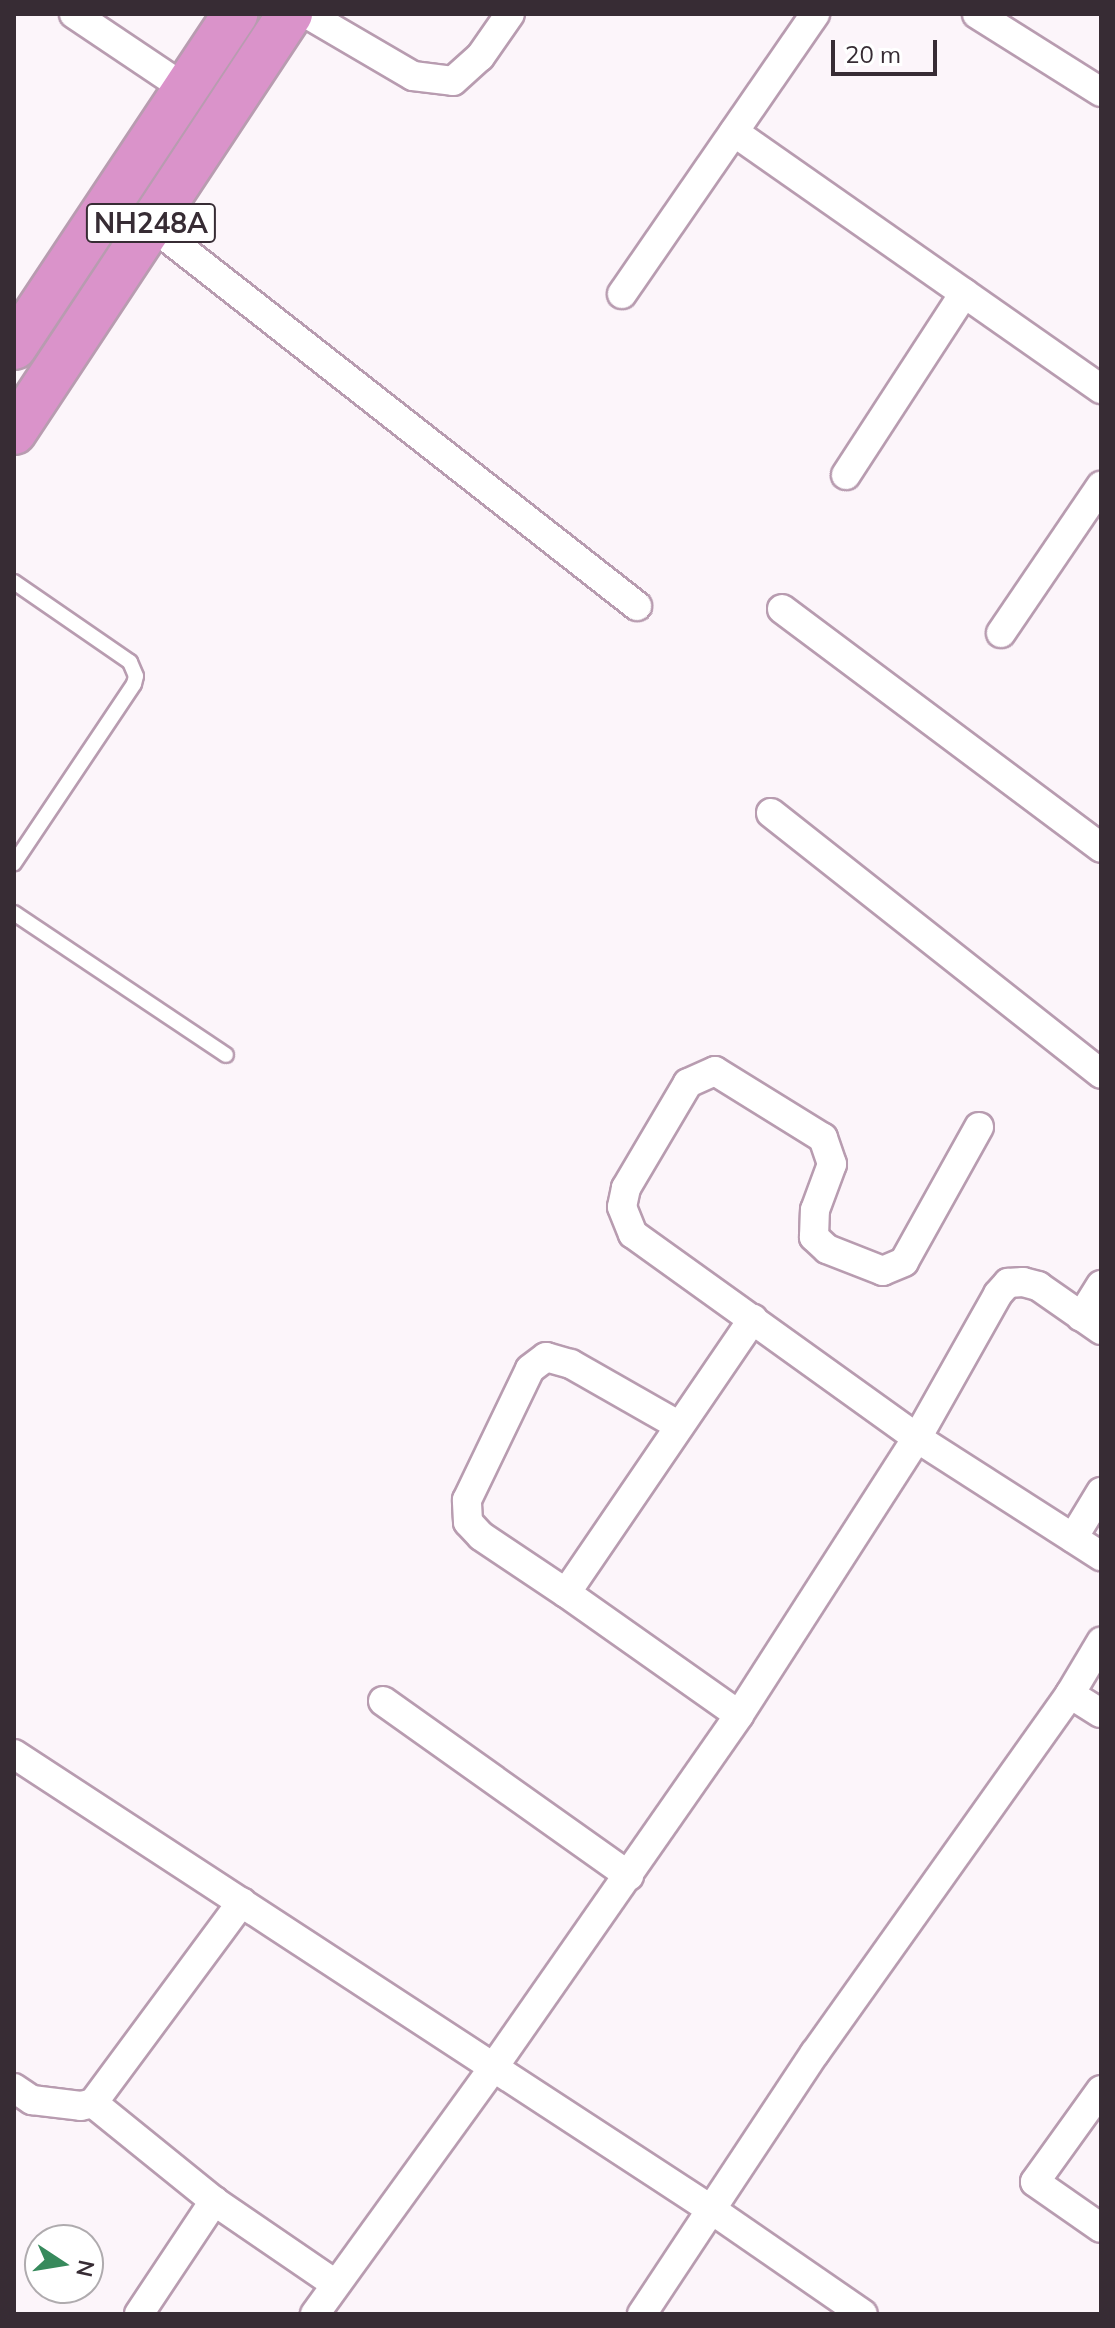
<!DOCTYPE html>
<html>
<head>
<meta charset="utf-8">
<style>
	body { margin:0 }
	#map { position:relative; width:1115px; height:2328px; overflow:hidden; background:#fcf5fa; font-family:Mulish,sans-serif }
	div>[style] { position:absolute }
	.roads { filter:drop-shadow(2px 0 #b89cb0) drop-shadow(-2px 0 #b89cb0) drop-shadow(0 2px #b89cb0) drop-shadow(0 -2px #b89cb0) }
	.service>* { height:14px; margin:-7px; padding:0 7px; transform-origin:7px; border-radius:7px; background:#fff }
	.minor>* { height:28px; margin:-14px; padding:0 14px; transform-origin:14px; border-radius:14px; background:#fff }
	.trunk>* { height:44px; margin:-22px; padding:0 22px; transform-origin:22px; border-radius:22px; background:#da93ca }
	span { translate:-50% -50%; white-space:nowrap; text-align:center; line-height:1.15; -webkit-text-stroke:8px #fff; paint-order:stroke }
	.shield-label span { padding:2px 6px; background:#fff; border:2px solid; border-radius:6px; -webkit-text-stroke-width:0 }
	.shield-label { font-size:28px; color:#372c34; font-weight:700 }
	.frame { position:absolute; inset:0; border:16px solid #372c34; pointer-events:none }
	.north { position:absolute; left:24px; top:2224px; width:80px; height:80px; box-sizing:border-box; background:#fff; border:2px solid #afabae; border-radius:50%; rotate:102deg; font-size:22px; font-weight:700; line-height:32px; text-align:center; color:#372c34 }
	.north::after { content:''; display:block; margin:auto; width:28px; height:36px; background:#378a5c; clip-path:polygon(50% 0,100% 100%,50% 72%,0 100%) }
	.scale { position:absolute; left:831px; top:40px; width:106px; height:36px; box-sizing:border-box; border:4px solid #372c34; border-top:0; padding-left:10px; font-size:24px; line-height:28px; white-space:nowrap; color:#372c34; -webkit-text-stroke:6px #fff; paint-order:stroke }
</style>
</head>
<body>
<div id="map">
	<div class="roads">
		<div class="service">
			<div style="left:14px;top:582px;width:141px;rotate:34.6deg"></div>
			<div style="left:130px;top:662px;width:15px;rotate:67deg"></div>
			<div style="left:136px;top:676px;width:8px;rotate:104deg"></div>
			<div style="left:134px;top:684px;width:216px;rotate:123.8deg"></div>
			<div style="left:14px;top:913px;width:255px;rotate:33.8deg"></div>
		</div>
		<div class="minor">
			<div style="left:74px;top:14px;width:133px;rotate:33.9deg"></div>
			<div style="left:307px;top:14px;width:123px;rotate:30.3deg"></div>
			<div style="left:413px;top:76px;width:40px;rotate:7.1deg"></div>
			<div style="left:453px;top:81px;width:36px;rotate:-42deg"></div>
			<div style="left:480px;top:57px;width:52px;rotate:-55.1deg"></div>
			<div style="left:977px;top:14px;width:146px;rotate:32.2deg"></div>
			<div style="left:734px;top:132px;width:448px;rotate:35deg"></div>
			<div style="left:150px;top:224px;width:619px;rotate:38.11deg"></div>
			<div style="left:622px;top:294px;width:340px;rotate:-55.4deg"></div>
			<div style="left:846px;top:475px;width:217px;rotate:-57deg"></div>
			<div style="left:782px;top:609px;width:399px;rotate:36.8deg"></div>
			<div style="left:1001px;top:633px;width:178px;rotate:-55.8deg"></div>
			<div style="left:771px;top:813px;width:421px;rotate:38.3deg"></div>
			<div style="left:979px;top:1127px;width:154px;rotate:119.1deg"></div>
			<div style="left:904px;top:1262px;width:23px;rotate:157deg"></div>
			<div style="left:883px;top:1271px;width:60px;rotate:-158.6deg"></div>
			<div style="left:827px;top:1249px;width:18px;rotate:-137deg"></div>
			<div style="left:814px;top:1237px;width:27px;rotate:-88deg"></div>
			<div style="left:815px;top:1210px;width:49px;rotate:-69.7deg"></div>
			<div style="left:832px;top:1164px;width:28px;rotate:-109deg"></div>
			<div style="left:823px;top:1138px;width:127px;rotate:-148.2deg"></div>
			<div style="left:715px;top:1071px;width:30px;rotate:156deg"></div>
			<div style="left:688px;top:1083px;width:122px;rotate:120.6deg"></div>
			<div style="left:626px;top:1188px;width:19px;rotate:102deg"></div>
			<div style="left:622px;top:1207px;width:29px;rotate:68deg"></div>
			<div style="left:633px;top:1234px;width:350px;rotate:35.7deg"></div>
			<div style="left:917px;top:1438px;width:219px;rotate:32.7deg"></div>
			<div style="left:1081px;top:1317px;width:38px;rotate:-58deg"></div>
			<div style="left:1073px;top:1538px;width:54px;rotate:-58.7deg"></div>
			<div style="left:566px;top:1593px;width:102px;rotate:-146.2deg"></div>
			<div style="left:481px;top:1536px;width:19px;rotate:-133deg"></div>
			<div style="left:468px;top:1522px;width:22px;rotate:-93deg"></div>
			<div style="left:467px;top:1500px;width:145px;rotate:-64.3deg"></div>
			<div style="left:530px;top:1369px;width:20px;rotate:-37deg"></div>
			<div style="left:546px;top:1357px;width:26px;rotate:16deg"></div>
			<div style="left:571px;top:1364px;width:123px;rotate:29.7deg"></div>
			<div style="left:1070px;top:1694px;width:36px;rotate:32deg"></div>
			<div style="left:383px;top:1701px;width:302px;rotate:35.4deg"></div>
			<div style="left:739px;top:1715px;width:212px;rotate:-144.8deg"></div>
			<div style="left:566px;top:1593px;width:332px;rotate:-55.7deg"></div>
			<div style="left:14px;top:1754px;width:834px;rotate:33.16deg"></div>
			<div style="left:712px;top:2210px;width:183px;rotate:34.6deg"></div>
			<div style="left:14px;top:2088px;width:22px;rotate:34deg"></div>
			<div style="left:32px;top:2100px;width:49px;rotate:7deg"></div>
			<div style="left:81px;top:2106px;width:12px;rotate:-14deg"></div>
			<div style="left:93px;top:2103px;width:250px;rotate:-53.5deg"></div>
			<div style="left:1101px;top:2090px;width:113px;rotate:125.7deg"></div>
			<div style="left:1035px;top:2182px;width:80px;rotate:34.9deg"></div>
			<div style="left:93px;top:2103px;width:156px;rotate:39deg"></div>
			<div style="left:214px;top:2201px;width:147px;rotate:34.4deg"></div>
			<div style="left:139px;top:2314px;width:136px;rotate:-56.4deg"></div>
			<div style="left:315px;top:2314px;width:304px;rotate:-54.1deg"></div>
			<div style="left:493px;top:2068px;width:430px;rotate:-55.1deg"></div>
			<div style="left:739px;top:1715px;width:329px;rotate:-57.3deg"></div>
			<div style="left:917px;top:1438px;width:165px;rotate:-60.6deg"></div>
			<div style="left:998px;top:1294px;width:15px;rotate:-48deg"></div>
			<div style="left:1008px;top:1283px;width:15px;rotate:-4deg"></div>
			<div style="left:1023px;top:1282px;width:16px;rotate:15deg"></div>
			<div style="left:1038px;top:1286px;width:77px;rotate:34.9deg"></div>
			<div style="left:642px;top:2314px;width:313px;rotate:-56.5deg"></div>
			<div style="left:815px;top:2053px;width:440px;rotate:-54.6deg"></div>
			<div style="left:1070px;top:1694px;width:61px;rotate:-59.2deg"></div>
		</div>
		<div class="trunk">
			<div style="left:14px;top:347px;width:400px;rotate:-56.4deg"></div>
			<div style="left:14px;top:432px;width:501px;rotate:-56.56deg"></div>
		</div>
	</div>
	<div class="shield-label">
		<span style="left:151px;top:223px">NH248A</span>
	</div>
	<div class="frame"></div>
	<div class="north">N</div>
	<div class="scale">20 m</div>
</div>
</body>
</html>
